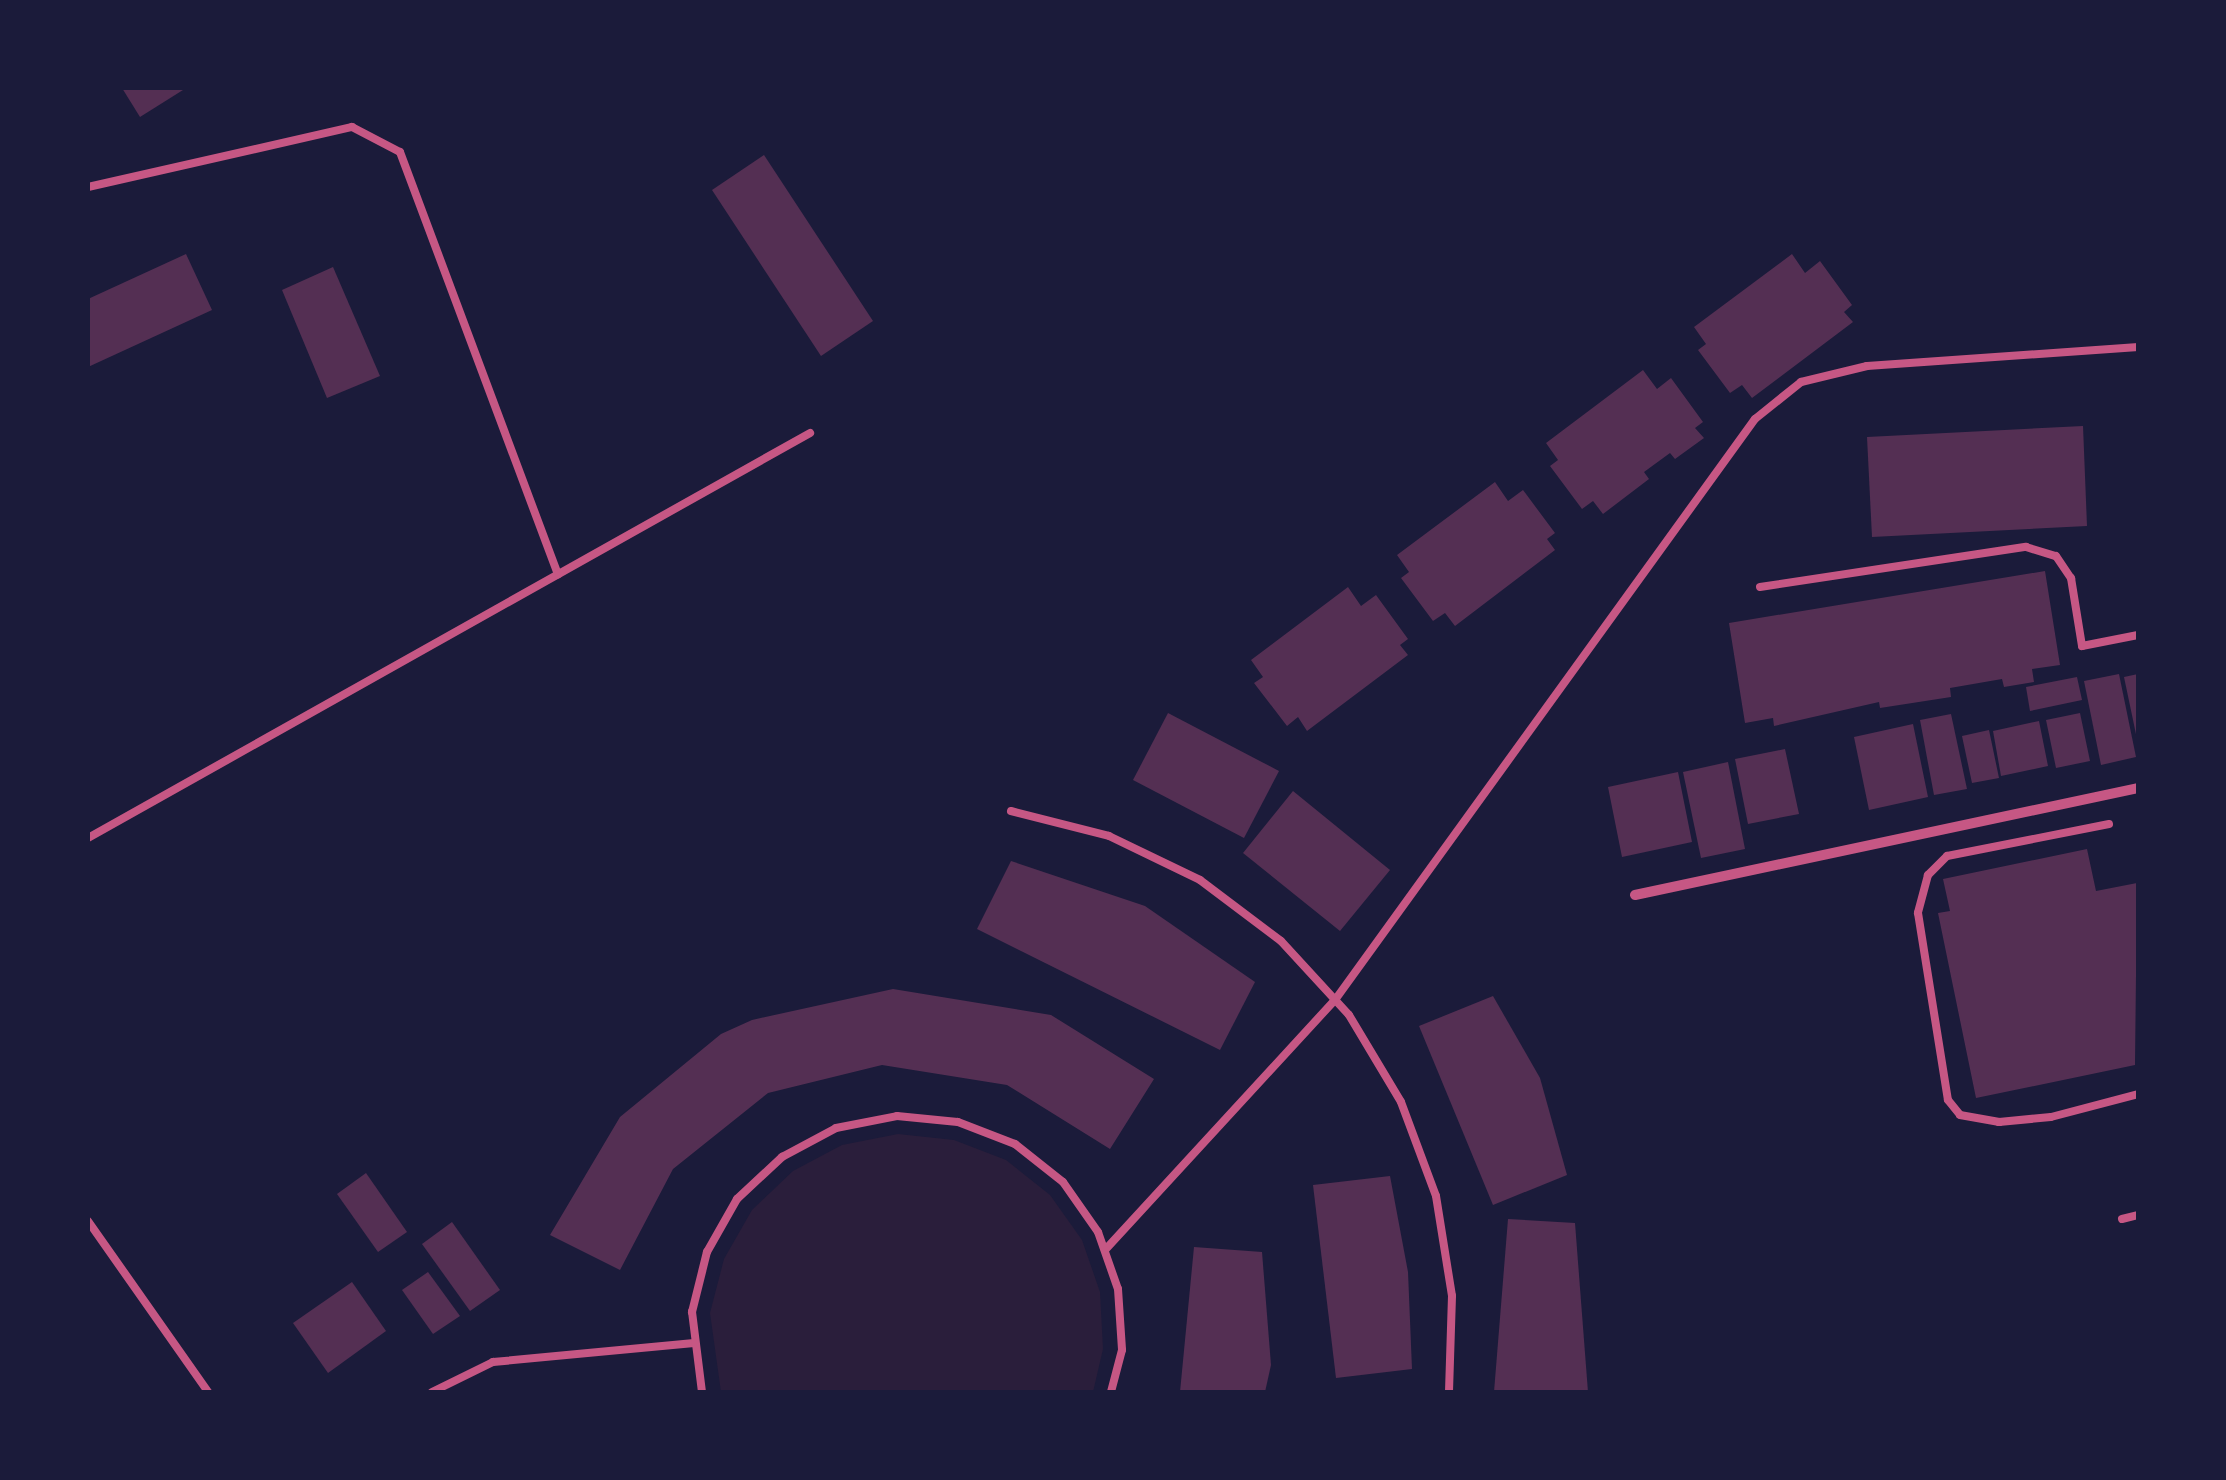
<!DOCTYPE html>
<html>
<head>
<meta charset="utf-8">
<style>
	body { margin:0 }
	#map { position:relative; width:2226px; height:1480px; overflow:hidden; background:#1b1b3a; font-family:"Noto Serif",serif }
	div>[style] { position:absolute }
	.green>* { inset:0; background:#2a1e3b }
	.building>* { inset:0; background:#542f53 }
	.service>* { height:8px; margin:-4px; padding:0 4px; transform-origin:4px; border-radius:4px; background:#c65784 }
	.minor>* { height:10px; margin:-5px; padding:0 5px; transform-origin:5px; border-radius:5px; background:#c65784 }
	span { translate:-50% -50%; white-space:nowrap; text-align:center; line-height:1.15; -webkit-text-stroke:8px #1b1b3a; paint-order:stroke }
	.frame { position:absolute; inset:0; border:90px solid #1b1b3a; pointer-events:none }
</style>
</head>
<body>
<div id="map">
	<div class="green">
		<div style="clip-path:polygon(898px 1134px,954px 1140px,1006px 1160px,1050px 1195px,1082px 1240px,1100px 1292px,1103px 1349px,1093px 1392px,721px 1392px,710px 1313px,724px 1259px,752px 1210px,793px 1171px,842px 1145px)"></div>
	</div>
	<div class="building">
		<div style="clip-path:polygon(122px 88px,181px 88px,183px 90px,140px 117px)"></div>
		<div style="clip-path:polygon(764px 155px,873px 321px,821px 356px,712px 190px)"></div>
		<div style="clip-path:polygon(186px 254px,212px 310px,88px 367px,88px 299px)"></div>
		<div style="clip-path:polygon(1792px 254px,1805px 273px,1820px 261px,1852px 305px,1844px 312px,1853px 322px,1752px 398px,1742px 385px,1730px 393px,1698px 350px,1706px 344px,1694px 327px)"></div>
		<div style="clip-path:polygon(333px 267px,380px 376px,327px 398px,282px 290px)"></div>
		<div style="clip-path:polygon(1643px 370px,1657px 389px,1671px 378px,1703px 422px,1695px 428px,1704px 438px,1675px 459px,1670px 453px,1644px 472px,1649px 479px,1603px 514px,1593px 501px,1582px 509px,1550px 466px,1558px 460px,1546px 443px)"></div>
		<div style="clip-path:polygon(2083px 426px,2087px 526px,1872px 537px,1867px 437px)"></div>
		<div style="clip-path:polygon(1495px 482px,1508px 501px,1523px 490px,1555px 533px,1547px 539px,1555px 550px,1455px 626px,1445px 613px,1433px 621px,1401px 578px,1409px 572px,1397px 555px)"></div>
		<div style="clip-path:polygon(2045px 571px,2060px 665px,2032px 669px,2034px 682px,2004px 687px,2002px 679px,1950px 688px,1951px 697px,1880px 708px,1879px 702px,1774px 726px,1773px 718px,1745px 723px,1729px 623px)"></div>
		<div style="clip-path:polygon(1348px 587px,1361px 606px,1376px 595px,1408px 639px,1400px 645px,1408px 655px,1307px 731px,1298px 717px,1287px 726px,1254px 683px,1263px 677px,1251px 660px)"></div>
		<div style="clip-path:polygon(2119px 674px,2136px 757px,2101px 765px,2084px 681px)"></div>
		<div style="clip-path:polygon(2138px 674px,2138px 739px,2137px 739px,2124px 677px)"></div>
		<div style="clip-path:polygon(2077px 677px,2082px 700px,2030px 711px,2026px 687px)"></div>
		<div style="clip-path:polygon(1168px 713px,1279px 771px,1244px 838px,1133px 780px)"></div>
		<div style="clip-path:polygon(2080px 713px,2090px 761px,2056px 768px,2046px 720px)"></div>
		<div style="clip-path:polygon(1951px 714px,1967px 789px,1934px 795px,1920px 720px)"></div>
		<div style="clip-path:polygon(2039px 721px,2048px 766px,2001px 776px,1993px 731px)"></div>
		<div style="clip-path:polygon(1913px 724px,1928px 797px,1869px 810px,1854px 737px)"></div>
		<div style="clip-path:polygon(1989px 730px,1999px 778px,1972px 783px,1962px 736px)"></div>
		<div style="clip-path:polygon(1785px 749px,1799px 814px,1748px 824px,1735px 759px)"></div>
		<div style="clip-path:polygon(1728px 762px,1745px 849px,1701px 858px,1683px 772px)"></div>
		<div style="clip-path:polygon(1678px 772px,1692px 842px,1622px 857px,1608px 787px)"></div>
		<div style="clip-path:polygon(1293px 791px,1390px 870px,1340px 931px,1243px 853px)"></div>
		<div style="clip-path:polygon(2087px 849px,2096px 891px,2137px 883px,2135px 1065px,1976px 1098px,1938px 913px,1950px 911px,1943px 879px)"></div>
		<div style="clip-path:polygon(1011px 861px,1145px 906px,1255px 982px,1220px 1050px,977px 929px)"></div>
		<div style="clip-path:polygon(893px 989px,1051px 1015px,1154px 1079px,1110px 1149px,1007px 1085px,882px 1065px,768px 1093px,673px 1169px,620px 1270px,550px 1235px,620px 1117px,721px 1034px,752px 1020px)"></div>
		<div style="clip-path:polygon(1493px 996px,1540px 1078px,1567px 1175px,1493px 1205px,1419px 1026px)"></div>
		<div style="clip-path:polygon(366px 1173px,407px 1232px,378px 1252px,337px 1194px)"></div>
		<div style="clip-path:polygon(1390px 1176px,1408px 1272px,1412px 1369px,1336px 1378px,1313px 1185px)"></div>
		<div style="clip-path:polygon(1508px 1219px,1575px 1223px,1588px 1392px,1494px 1392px)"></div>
		<div style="clip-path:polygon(452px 1222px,500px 1290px,470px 1311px,422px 1244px)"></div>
		<div style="clip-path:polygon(1194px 1247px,1262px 1252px,1271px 1365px,1265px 1392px,1180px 1392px)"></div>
		<div style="clip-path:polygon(428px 1272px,460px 1316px,433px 1334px,402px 1290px)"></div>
		<div style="clip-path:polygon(352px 1282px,386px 1331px,328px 1373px,293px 1323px)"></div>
	</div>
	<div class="service">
		<div style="left:88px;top:187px;width:271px;rotate:-12.8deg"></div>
		<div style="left:352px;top:127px;width:54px;rotate:27.5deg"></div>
		<div style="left:400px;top:152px;width:451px;rotate:69.5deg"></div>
		<div style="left:1760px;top:587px;width:269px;rotate:-8.6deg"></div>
		<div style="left:2026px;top:547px;width:31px;rotate:17deg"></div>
		<div style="left:2056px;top:556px;width:27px;rotate:56deg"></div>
		<div style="left:2071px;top:578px;width:69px;rotate:80.8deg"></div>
		<div style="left:2082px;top:646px;width:57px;rotate:-11.1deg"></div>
		<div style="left:1011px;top:811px;width:101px;rotate:14.3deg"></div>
		<div style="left:1109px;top:836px;width:101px;rotate:25.8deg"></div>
		<div style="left:1200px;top:880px;width:101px;rotate:37deg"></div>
		<div style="left:1281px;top:941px;width:100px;rotate:47.4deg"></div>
		<div style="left:1349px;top:1015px;width:101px;rotate:59.1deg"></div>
		<div style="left:1401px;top:1102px;width:100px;rotate:69.6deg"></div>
		<div style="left:1436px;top:1196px;width:101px;rotate:80.9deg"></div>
		<div style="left:1452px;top:1296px;width:96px;rotate:91.8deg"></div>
		<div style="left:2109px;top:824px;width:165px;rotate:168.8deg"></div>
		<div style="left:1947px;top:856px;width:27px;rotate:135deg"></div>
		<div style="left:1928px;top:875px;width:39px;rotate:105deg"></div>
		<div style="left:1918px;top:913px;width:189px;rotate:80.9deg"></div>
		<div style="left:1948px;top:1100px;width:19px;rotate:51deg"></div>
		<div style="left:1960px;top:1115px;width:40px;rotate:10deg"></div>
		<div style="left:1999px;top:1122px;width:52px;rotate:-5.5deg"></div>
		<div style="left:2051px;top:1117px;width:90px;rotate:-14.8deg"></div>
		<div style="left:88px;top:838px;width:828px;rotate:-29.29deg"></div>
		<div style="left:2122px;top:1219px;width:16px;rotate:-14deg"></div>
		<div style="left:88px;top:1221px;width:209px;rotate:54.9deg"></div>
		<div style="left:1105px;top:1250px;width:340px;rotate:-47.4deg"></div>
		<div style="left:1335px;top:1000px;width:717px;rotate:-54.14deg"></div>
		<div style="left:1755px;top:419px;width:59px;rotate:-38.8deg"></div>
		<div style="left:1801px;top:382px;width:68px;rotate:-13.6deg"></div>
		<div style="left:1867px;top:366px;width:272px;rotate:-4deg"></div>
		<div style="left:432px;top:1392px;width:68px;rotate:-26.2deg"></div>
		<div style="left:493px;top:1362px;width:202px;rotate:-5.4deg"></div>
		<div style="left:702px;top:1392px;width:81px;rotate:-97.1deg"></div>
		<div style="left:692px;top:1312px;width:62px;rotate:-76deg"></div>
		<div style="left:707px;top:1252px;width:61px;rotate:-60.5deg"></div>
		<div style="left:737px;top:1199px;width:62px;rotate:-43deg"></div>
		<div style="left:782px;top:1157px;width:61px;rotate:-28.2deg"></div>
		<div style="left:836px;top:1128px;width:62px;rotate:-11.1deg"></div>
		<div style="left:897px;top:1116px;width:61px;rotate:5.6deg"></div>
		<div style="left:958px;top:1122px;width:61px;rotate:21.1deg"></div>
		<div style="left:1015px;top:1144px;width:61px;rotate:38.4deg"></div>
		<div style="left:1063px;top:1182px;width:61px;rotate:55deg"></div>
		<div style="left:1098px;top:1232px;width:60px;rotate:70.7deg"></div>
		<div style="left:1118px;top:1289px;width:61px;rotate:86.2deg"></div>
		<div style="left:1122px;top:1350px;width:43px;rotate:104.7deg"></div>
	</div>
	<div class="minor">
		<div style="left:1635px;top:895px;width:514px;rotate:-12.01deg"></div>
	</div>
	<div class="frame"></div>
</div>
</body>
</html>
